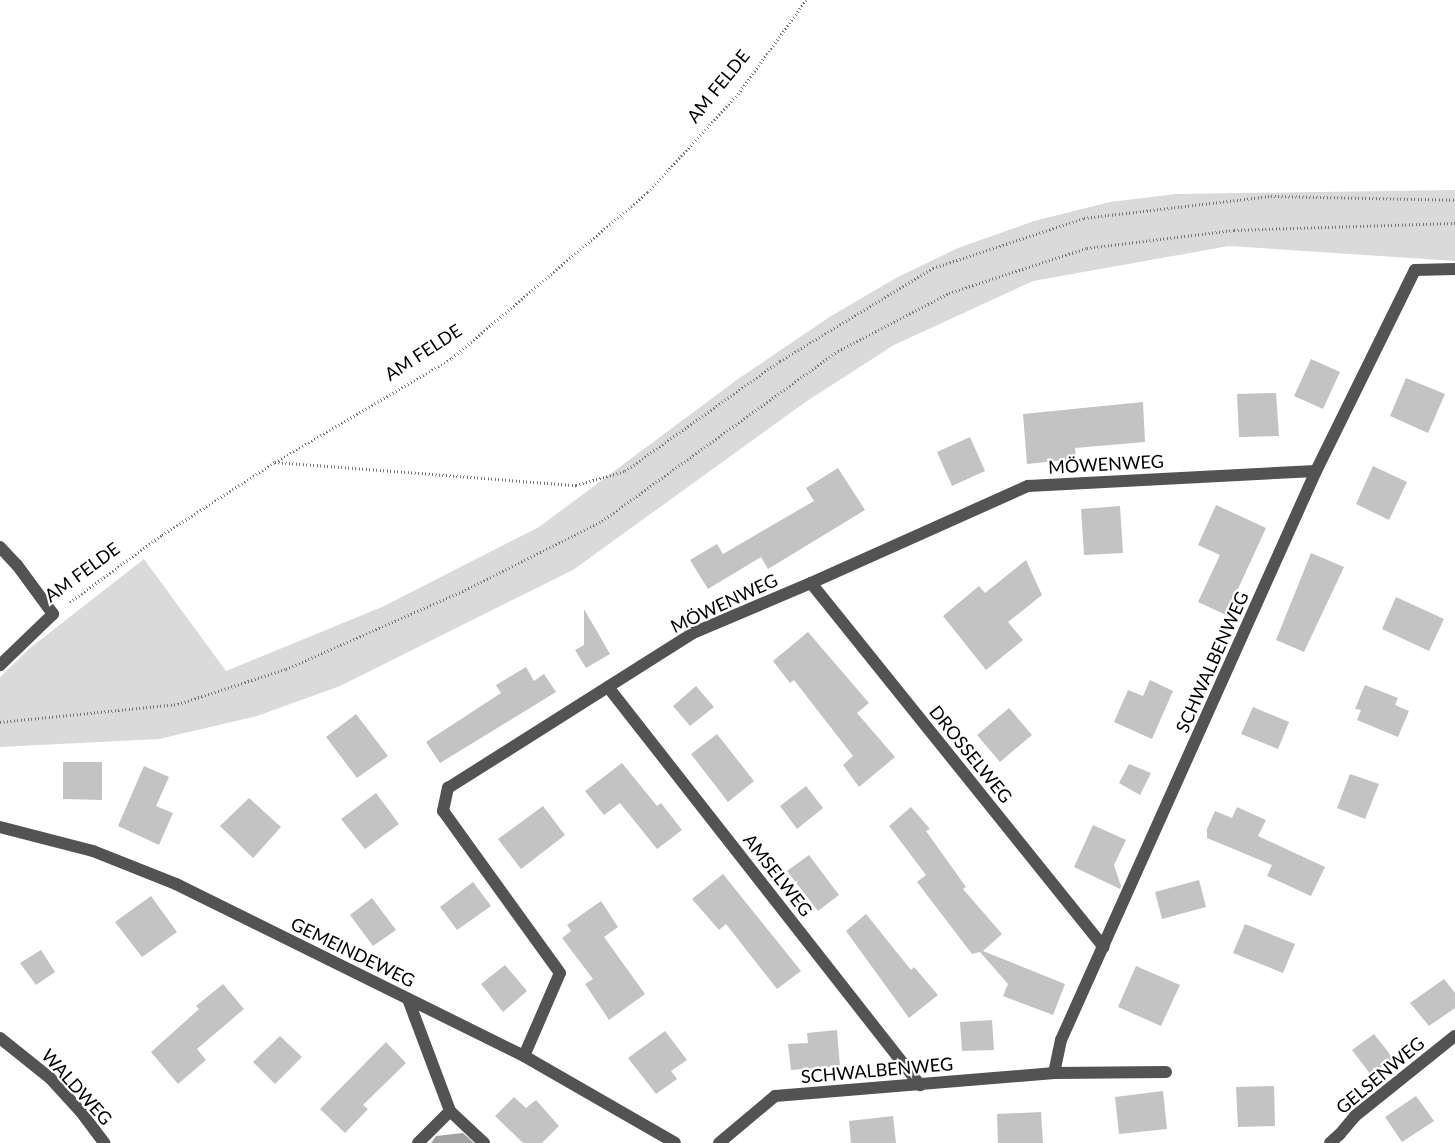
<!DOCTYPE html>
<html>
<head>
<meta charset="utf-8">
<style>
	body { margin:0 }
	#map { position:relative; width:1455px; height:1143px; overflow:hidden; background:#fff; font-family:Lato,sans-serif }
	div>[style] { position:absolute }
	.green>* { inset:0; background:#dadada }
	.water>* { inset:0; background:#a1a1a1 }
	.building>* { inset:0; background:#c3c3c3 }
	.path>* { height:3px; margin-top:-1.5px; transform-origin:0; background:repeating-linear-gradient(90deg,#757575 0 1px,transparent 0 3.5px) }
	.minor>* { height:12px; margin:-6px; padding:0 6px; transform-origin:6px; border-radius:6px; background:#535353 }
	span { translate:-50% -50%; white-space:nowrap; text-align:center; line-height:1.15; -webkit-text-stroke:4.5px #fff; paint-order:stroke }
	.street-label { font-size:18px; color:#000 }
</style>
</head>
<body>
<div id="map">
	<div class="green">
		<div style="clip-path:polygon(1455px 190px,1455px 261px,1229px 246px,1033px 281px,894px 345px,807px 401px,573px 570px,340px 686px,257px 716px,159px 739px,0 747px,0 677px,30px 648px,144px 559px,226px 671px,382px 607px,539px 527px,738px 379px,831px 316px,896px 278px,958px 248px,1034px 221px,1110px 202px,1176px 194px)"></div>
	</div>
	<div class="water">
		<div style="clip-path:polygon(463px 1133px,474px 1143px,431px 1143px,436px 1136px)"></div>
	</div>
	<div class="building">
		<div style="clip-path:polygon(1311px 359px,1340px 372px,1323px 409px,1294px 396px)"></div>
		<div style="clip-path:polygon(1406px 378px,1445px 394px,1428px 433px,1390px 416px)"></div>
		<div style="clip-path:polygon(1276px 393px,1279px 436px,1239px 437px,1237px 394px)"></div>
		<div style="clip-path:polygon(1143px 402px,1145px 442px,1075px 448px,1076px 459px,1027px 464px,1023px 414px)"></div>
		<div style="clip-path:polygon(970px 437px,985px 471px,952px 486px,937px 452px)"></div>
		<div style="clip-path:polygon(1373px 466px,1407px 482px,1389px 520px,1356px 504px)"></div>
		<div style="clip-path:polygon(838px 468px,865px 510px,768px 569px,761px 557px,708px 589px,690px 560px,717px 544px,723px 554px,814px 501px,806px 488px)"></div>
		<div style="clip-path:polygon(1216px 505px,1266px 528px,1226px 615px,1198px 602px,1220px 555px,1198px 545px)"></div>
		<div style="clip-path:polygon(1120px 506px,1123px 553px,1084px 555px,1081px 509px)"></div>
		<div style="clip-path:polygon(1311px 553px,1344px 567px,1304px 652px,1276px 640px)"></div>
		<div style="clip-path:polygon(1026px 560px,1042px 595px,1008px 622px,1023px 640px,986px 670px,943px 616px,979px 586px,985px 593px)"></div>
		<div style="clip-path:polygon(1396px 597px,1444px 619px,1429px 651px,1382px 629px)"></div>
		<div style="clip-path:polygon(584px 609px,610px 654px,586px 668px,575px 650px,584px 645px)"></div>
		<div style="clip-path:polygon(808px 632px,869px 703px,857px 713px,895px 757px,859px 787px,843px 765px,853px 756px,794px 680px,790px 683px,773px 661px)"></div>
		<div style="clip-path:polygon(526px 667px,534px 681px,544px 674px,556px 692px,440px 763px,426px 742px,501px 693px,496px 685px)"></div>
		<div style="clip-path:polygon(1150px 680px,1173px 691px,1152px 739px,1114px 722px,1128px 690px,1143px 696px)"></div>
		<div style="clip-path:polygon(1365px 685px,1398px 698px,1395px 705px,1409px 711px,1398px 737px,1357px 720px,1361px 710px,1355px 709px)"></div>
		<div style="clip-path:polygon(696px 686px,714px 707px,690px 726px,673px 706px)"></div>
		<div style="clip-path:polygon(1253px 707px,1289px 722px,1278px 749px,1241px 734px)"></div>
		<div style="clip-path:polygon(1009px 708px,1032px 735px,1000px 762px,977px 735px)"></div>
		<div style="clip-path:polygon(356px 714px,388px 756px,357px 778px,326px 737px)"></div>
		<div style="clip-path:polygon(717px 734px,754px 781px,728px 802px,691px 754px)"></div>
		<div style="clip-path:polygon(63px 762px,102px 762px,102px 800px,63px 799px)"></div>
		<div style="clip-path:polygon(622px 763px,657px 806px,661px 803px,682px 830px,657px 849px,620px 803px,604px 815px,585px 791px)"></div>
		<div style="clip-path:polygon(1129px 764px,1151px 773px,1140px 795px,1119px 783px)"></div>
		<div style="clip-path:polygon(144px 766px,169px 777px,156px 806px,173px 813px,159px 845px,118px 826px)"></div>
		<div style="clip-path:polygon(1350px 774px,1379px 784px,1365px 819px,1337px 808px)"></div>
		<div style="clip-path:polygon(806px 786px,823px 808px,797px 829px,780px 806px)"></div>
		<div style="clip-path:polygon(376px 793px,399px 824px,365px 849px,341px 819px)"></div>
		<div style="clip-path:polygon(249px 798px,281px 827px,253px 858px,220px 826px)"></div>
		<div style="clip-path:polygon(543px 806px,565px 835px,521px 869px,498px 839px)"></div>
		<div style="clip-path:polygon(911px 807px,930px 829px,926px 831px,966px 887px,963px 889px,1002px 934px,983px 951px,1065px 984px,1053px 1015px,1003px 996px,1008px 984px,980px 952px,972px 954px,917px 882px,926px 875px,889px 826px)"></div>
		<div style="clip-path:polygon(1237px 807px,1266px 820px,1258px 836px,1325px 867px,1311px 896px,1267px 876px,1272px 865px,1207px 838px,1207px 829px,1215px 811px,1232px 818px)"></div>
		<div style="clip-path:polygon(1093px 825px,1126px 840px,1114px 865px,1121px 886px,1120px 889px,1074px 867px)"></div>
		<div style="clip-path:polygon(809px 855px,839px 895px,818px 911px,787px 871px)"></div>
		<div style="clip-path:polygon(723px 874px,801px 971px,777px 989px,726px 924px,719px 930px,692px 899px)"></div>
		<div style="clip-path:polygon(1199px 880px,1206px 907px,1162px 919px,1155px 892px)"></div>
		<div style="clip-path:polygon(473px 882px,491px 906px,457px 930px,440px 907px)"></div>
		<div style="clip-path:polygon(151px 896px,177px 932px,142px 957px,115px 922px)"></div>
		<div style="clip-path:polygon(372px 898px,396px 930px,373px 946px,350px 915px)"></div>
		<div style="clip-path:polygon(601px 901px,618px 927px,604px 937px,645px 994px,609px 1020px,585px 984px,593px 979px,562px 938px,571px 931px,567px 925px)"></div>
		<div style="clip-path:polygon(866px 914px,911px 970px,914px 967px,938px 995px,909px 1018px,846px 931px)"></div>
		<div style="clip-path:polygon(1245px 924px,1295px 944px,1283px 973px,1233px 953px)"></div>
		<div style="clip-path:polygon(41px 950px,55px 972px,36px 985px,20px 963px)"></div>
		<div style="clip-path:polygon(505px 965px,527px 991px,503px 1012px,481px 984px)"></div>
		<div style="clip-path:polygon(1136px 966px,1180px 985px,1161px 1026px,1118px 1007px)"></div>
		<div style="clip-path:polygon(1444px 979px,1455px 993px,1455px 1008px,1429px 1026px,1410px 1003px)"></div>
		<div style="clip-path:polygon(223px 984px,244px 1009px,197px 1049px,206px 1060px,178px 1084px,151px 1052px,199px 1009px,196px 1006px)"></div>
		<div style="clip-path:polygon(992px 1020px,994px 1050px,962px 1051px,960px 1022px)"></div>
		<div style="clip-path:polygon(837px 1030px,840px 1066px,791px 1070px,788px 1044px,808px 1043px,807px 1033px)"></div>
		<div style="clip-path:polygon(665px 1031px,687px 1060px,671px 1071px,677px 1079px,656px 1094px,628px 1058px)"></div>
		<div style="clip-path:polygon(1374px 1034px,1393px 1058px,1371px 1075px,1352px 1050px)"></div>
		<div style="clip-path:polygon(280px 1036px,302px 1057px,275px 1084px,253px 1062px)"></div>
		<div style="clip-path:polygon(386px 1042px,406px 1063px,363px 1105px,368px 1109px,345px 1133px,320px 1109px)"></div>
		<div style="clip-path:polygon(1274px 1086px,1275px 1126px,1238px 1127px,1236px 1087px)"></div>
		<div style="clip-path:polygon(1163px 1091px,1167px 1129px,1119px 1134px,1115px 1097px)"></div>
		<div style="clip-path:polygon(1416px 1096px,1434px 1121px,1402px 1142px,1385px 1117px)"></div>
		<div style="clip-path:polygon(514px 1097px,526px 1108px,536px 1100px,559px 1126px,542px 1143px,523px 1143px,495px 1116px)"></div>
		<div style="clip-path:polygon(1041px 1112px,1043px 1143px,998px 1143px,997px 1114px)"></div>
		<div style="clip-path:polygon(893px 1116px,896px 1143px,851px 1143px,849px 1121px)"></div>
	</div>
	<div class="path">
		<div style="left:275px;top:462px;width:302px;rotate:4.4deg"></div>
		<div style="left:576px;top:485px;width:51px;rotate:-15.9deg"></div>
		<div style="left:625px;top:471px;width:190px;rotate:-35.4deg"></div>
		<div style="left:780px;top:361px;width:179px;rotate:-31.3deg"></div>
		<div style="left:933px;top:268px;width:159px;rotate:-18.3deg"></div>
		<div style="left:1084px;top:218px;width:188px;rotate:-6.7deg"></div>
		<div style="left:1271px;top:196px;width:184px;rotate:1.2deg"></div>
		<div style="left:70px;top:602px;width:114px;rotate:-36.1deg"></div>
		<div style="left:162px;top:535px;width:135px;rotate:-32.9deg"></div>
		<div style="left:275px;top:462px;width:205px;rotate:-30.4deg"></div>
		<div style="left:452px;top:358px;width:257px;rotate:-40.3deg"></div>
		<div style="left:648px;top:192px;width:133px;rotate:-47.4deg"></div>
		<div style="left:738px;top:94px;width:116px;rotate:-54.1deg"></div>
		<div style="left:0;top:722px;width:179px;rotate:-5.8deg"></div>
		<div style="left:178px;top:704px;width:114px;rotate:-18deg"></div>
		<div style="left:286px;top:669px;width:196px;rotate:-23.8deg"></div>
		<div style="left:465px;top:590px;width:153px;rotate:-26.7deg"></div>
		<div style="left:602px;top:521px;width:291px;rotate:-35.8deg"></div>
		<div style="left:838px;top:351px;width:125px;rotate:-27.6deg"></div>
		<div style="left:949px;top:293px;width:145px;rotate:-18.1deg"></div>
		<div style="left:1087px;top:248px;width:148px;rotate:-7deg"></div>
		<div style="left:1234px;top:230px;width:221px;rotate:-1.8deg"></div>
	</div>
	<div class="minor">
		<div style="left:0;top:547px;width:25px;rotate:47deg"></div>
		<div style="left:17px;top:565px;width:61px;rotate:53.7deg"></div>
		<div style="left:53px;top:614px;width:74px;rotate:136.1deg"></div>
		<div style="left:811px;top:583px;width:467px;rotate:51.2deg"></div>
		<div style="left:608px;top:687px;width:506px;rotate:51.91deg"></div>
		<div style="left:0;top:827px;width:96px;rotate:14.5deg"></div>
		<div style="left:93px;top:851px;width:89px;rotate:21.7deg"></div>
		<div style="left:176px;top:884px;width:388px;rotate:26.3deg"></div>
		<div style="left:524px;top:1056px;width:174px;rotate:29.9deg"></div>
		<div style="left:408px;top:999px;width:120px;rotate:69.4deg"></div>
		<div style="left:450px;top:1111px;width:47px;rotate:43.3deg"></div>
		<div style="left:0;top:1038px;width:64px;rotate:38.7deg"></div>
		<div style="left:50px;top:1078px;width:46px;rotate:47.6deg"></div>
		<div style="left:81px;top:1112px;width:39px;rotate:53deg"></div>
		<div style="left:524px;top:1056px;width:90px;rotate:-66.6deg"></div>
		<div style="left:560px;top:973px;width:200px;rotate:-125.8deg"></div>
		<div style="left:443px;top:811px;width:24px;rotate:-78deg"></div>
		<div style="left:448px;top:788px;width:290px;rotate:-32.3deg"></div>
		<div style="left:693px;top:633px;width:128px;rotate:-23deg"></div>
		<div style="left:811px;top:583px;width:238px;rotate:-24.1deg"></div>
		<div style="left:1028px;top:486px;width:288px;rotate:-3deg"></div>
		<div style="left:1054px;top:1073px;width:112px;rotate:-0.5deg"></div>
		<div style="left:418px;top:1143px;width:45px;rotate:-45deg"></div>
		<div style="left:719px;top:1143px;width:73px;rotate:-40deg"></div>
		<div style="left:775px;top:1096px;width:280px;rotate:-4.7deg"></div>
		<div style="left:1054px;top:1073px;width:34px;rotate:-78deg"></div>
		<div style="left:1061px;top:1040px;width:624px;rotate:-65.86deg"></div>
		<div style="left:1316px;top:471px;width:224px;rotate:-63.8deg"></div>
		<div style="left:1415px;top:270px;width:40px;rotate:-1.4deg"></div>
		<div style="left:1330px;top:1143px;width:13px;rotate:-42deg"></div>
		<div style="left:1340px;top:1134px;width:23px;rotate:-50deg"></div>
		<div style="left:1355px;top:1116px;width:128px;rotate:-38.7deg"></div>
	</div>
	<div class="street-label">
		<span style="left:718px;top:86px;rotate:-51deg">AM FELDE</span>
		<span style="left:423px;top:352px;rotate:-33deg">AM FELDE</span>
		<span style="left:1106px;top:464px;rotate:-3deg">MÖWENWEG</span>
		<span style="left:82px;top:572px;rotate:-36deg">AM FELDE</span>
		<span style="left:724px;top:603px;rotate:-25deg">MÖWENWEG</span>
		<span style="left:1212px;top:662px;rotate:-66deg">SCHWALBENWEG</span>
		<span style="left:971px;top:754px;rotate:51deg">DROSSELWEG</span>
		<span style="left:778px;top:875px;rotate:52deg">AMSELWEG</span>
		<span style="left:353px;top:952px;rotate:26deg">GEMEINDEWEG</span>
		<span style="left:877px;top:1070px;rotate:-5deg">SCHWALBENWEG</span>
		<span style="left:1380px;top:1075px;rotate:-40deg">GELSENWEG</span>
		<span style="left:77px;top:1087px;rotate:48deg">WALDWEG</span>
	</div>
</div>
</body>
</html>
